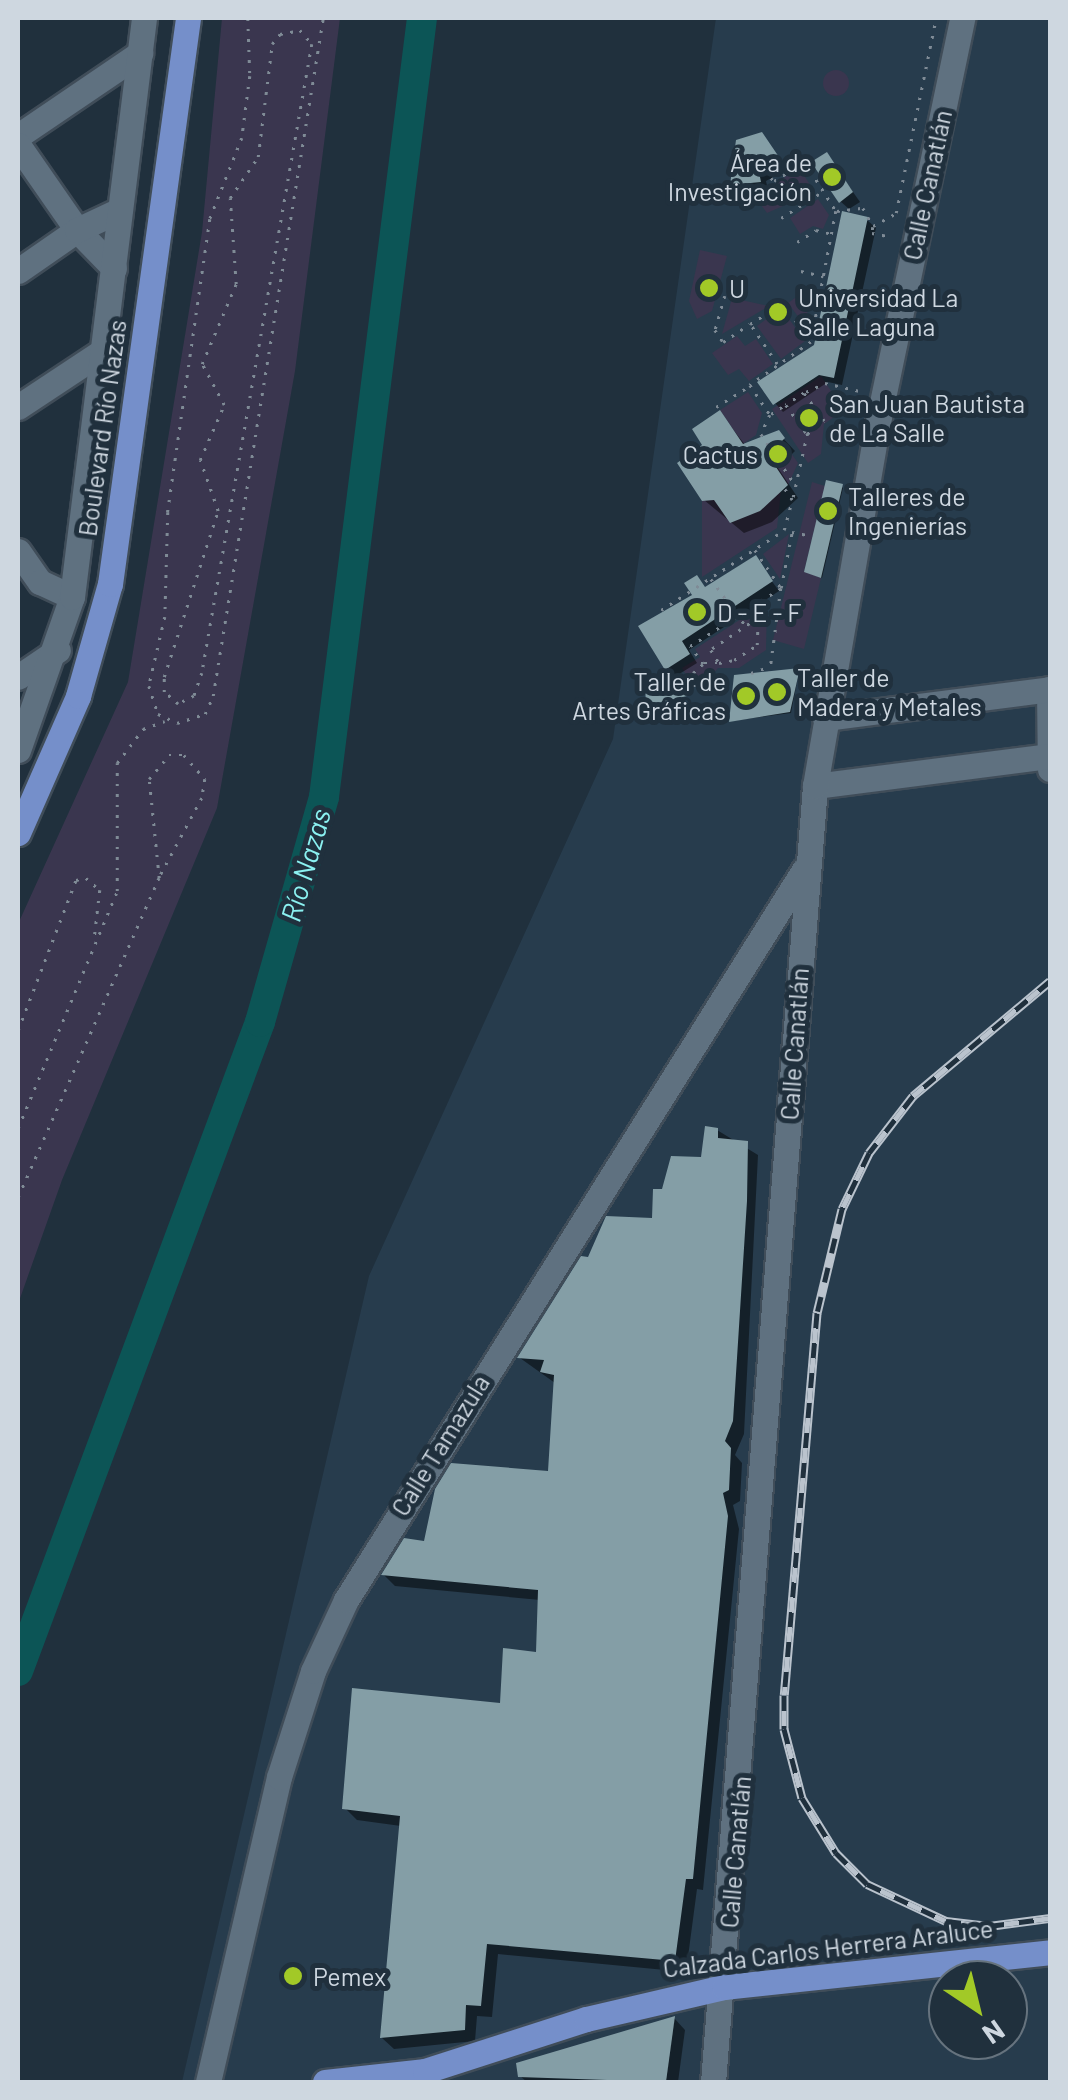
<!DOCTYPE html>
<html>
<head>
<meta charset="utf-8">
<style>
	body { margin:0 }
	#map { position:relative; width:1068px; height:2100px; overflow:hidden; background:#20303d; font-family:Barlow,sans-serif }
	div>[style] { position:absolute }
	.built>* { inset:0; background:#273c4d }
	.green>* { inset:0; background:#3a364f }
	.round { border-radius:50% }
	.shadow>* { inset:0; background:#0007 }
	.river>* { height:30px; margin:-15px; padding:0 15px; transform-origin:15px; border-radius:15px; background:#0c5556 }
	.building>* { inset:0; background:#849ea6 }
	.path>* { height:2.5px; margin-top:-1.25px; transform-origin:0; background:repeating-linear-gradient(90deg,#7f8b96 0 2.5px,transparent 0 10.5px) }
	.roads { filter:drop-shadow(2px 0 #404d59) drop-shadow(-2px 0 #404d59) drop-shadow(0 2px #404d59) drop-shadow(0 -2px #404d59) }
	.minor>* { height:25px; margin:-12.5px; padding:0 12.5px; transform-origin:12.5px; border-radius:12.5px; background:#5f7180 }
	.major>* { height:25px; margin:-12.5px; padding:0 12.5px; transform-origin:12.5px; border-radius:12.5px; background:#758fca }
	.rail>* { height:9px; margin-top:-4.5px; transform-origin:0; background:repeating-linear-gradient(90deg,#20303d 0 15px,#bac3cd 0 30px); box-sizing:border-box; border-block:2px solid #bac3cd }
	.dots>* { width:28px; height:28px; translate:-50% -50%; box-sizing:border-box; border:5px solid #20303d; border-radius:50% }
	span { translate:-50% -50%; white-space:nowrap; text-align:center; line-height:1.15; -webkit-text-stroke:10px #20303d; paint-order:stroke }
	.poi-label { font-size:25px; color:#ced7e0 }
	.right { translate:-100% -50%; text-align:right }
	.left { translate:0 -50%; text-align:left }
	.street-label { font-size:25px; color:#ced7e0 }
	.water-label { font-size:28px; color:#8bf1f1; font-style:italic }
	.frame { position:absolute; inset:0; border:20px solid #ced7e0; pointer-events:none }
	.north { position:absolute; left:928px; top:1960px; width:100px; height:100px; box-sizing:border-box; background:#20303d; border:2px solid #66737e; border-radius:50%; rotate:145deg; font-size:28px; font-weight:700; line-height:40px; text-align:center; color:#ced7e0 }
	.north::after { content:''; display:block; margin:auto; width:35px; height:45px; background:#a2c927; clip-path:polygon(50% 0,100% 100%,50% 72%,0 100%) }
</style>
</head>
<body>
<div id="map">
	<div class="built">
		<div style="clip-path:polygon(evenodd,716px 18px,1050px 18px,1050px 2082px,182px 2082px,369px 1276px,613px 739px,716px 18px,948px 1980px,1008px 1980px,1008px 2040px,948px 2040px,948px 1980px)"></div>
	</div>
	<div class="green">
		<div style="clip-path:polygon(222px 18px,340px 18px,295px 371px,217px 808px,62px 1180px,18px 1304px,18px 924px,128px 682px,202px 232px)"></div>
		<div class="round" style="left:823px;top:70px;width:26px;height:26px"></div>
		<div style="clip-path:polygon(799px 168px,815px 192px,767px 213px,755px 197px)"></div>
		<div style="clip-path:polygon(818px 199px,829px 215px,823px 229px,813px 226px,800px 234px,790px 218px)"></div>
		<div style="clip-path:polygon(700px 250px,727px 256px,712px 311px,697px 319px,689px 301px)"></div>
		<div style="clip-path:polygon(812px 286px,805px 326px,788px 303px)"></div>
		<div style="clip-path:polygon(732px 298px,769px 306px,722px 334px)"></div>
		<div style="clip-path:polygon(781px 308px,805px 341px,781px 359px,757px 326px)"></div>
		<div style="clip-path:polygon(737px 336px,745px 346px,756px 339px,773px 364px,749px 381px,739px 369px,728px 375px,712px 353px)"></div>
		<div style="clip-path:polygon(821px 376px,844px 410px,824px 424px,821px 454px,808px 463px,772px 409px)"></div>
		<div style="clip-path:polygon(748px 392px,762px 413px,756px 435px,743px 444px,720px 410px)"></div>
		<div style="clip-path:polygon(784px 443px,798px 463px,788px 485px,768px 455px)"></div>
		<div style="clip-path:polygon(812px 482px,825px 486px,804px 571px,821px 578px,804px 649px,773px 640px)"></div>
		<div style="clip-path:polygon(781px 490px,777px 528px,702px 577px,702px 501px,708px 497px,749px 515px)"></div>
		<div style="clip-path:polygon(789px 534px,780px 579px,763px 554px)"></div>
		<div style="clip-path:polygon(767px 602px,766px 650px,739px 668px,718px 668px,708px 680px,690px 681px,682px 668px,700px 657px,695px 649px)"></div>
	</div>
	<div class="shadow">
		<div style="clip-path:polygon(761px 135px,788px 169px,766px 181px,768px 190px,741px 193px,733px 184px)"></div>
		<div style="clip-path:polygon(827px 155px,860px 202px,849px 209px,840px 201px)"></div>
		<div style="clip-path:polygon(867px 220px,876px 228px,842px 385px,828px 382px,783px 412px,775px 403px,816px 347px)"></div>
		<div style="clip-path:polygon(720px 413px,746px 446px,778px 433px,795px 451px,778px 468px,798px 498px,772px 522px,744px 533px,704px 500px,705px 446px)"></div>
		<div style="clip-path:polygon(841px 486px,843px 488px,822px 578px,809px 573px)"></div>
		<div style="clip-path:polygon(755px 558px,779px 591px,689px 650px,697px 663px,676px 676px,667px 668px,695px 596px)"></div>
		<div style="clip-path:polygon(799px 671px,791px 713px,731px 721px)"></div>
		<div style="clip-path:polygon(717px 1130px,758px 1155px,744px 1434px,735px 1455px,742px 1463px,740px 1501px,733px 1505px,739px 1529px,703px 1890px,697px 1889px,686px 1972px,498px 1954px,492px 2017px,477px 2016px,475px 2041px,394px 2049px,382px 2038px,401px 1826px,357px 1820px,345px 1808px,502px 1706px,538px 1654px,540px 1600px,395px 1586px,384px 1575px,551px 1474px,555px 1383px,520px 1358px,590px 1260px,654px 1221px,664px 1191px,704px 1160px)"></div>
		<div style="clip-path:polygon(674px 2018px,685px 2030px,678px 2082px,527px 2082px,520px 2076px)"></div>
	</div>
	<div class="river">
		<div style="left:18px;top:1671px;width:693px;rotate:-69.55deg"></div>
		<div style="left:260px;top:1022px;width:234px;rotate:-74.1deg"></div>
		<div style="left:324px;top:797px;width:785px;rotate:-82.83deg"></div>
	</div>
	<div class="building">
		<div style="clip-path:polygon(762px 132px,781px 160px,759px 172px,761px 182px,730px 185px,736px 140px)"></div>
		<div style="clip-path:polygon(827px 152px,853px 192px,839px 203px,811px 162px)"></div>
		<div style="clip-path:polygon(842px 211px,868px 217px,834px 378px,819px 375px,773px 405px,757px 382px,814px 345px)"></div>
		<div style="clip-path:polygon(720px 410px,743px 444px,779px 430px,785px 438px,768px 455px,788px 485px,760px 511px,730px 523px,714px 500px,702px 501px,677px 463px,702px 445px,692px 429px)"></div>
		<div style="clip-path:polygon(826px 480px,843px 484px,821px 578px,804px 572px)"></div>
		<div style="clip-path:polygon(756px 555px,773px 581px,682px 641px,690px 654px,665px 670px,638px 626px,692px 595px,684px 583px,697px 575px,705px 587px)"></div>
		<div style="clip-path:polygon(800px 668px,790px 712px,729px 722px,734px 675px)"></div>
		<div style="clip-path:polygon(686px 680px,687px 696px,646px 706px,645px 683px)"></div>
		<div style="clip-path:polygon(705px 1126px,718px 1128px,718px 1138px,748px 1141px,747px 1201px,733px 1421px,725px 1441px,731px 1448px,729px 1490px,723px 1493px,728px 1516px,693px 1879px,686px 1879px,675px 1961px,487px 1944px,481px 2006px,466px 2005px,465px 2030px,380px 2038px,400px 1816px,342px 1809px,352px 1688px,500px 1703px,503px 1648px,536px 1652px,538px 1590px,381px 1575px,404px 1538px,424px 1541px,435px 1489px,451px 1463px,548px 1471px,554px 1375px,540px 1372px,544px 1360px,517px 1358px,581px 1256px,588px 1257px,606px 1216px,652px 1218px,653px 1189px,662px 1189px,671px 1156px,701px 1157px)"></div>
		<div style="clip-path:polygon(675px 2016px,666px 2082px,518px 2077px,516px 2063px)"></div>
	</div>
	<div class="path">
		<div style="left:248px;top:18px;width:58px;rotate:88deg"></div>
		<div style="left:250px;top:76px;width:63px;rotate:97.4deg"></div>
		<div style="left:242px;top:138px;width:87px;rotate:111.6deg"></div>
		<div style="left:210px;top:219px;width:296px;rotate:98.2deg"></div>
		<div style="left:168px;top:512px;width:105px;rotate:91.6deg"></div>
		<div style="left:165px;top:617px;width:71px;rotate:103.1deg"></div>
		<div style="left:149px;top:686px;width:29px;rotate:72deg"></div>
		<div style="left:158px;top:714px;width:21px;rotate:25deg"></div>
		<div style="left:177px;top:723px;width:29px;rotate:-18deg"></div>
		<div style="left:205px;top:714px;width:20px;rotate:-66deg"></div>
		<div style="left:213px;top:696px;width:687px;rotate:-80.78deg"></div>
		<div style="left:300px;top:30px;width:18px;rotate:49deg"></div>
		<div style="left:312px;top:44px;width:639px;rotate:99.92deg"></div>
		<div style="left:202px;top:673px;width:24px;rotate:109deg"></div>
		<div style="left:194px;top:696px;width:18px;rotate:153deg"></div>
		<div style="left:178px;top:704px;width:18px;rotate:-139deg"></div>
		<div style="left:164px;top:692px;width:15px;rotate:-90deg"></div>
		<div style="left:164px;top:677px;width:175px;rotate:-72deg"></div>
		<div style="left:218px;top:511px;width:54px;rotate:-109.4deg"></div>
		<div style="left:200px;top:460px;width:60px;rotate:-66.4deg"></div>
		<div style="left:224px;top:405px;width:47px;rotate:-118.2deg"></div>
		<div style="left:202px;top:364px;width:87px;rotate:-67deg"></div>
		<div style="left:236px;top:284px;width:86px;rotate:-94deg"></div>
		<div style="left:230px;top:198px;width:50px;rotate:-55.7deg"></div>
		<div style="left:258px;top:157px;width:114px;rotate:-82.9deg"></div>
		<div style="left:272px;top:44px;width:13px;rotate:-51deg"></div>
		<div style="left:280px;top:34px;width:20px;rotate:-11deg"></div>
		<div style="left:764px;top:170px;width:15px;rotate:48deg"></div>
		<div style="left:774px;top:181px;width:36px;rotate:-32deg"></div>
		<div style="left:805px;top:162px;width:58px;rotate:57.7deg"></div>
		<div style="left:836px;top:211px;width:133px;rotate:100.8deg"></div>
		<div style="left:811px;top:342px;width:75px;rotate:144.8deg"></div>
		<div style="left:750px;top:385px;width:36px;rotate:56deg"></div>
		<div style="left:770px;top:415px;width:21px;rotate:115deg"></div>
		<div style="left:761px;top:434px;width:63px;rotate:56.1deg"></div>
		<div style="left:837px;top:211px;width:26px;rotate:-7deg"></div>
		<div style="left:863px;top:208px;width:21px;rotate:61deg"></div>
		<div style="left:873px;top:226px;width:26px;rotate:-29deg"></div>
		<div style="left:896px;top:213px;width:199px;rotate:-78.4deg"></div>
		<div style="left:781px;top:218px;width:49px;rotate:-32.4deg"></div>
		<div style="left:873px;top:227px;width:6px;rotate:99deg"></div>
		<div style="left:872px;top:233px;width:20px;rotate:11deg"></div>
		<div style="left:797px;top:242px;width:22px;rotate:-32deg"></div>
		<div style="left:816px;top:230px;width:16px;rotate:14deg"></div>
		<div style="left:801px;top:271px;width:23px;rotate:13deg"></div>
		<div style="left:725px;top:296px;width:35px;rotate:106deg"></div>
		<div style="left:715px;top:330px;width:14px;rotate:56deg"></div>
		<div style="left:723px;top:342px;width:32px;rotate:-34deg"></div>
		<div style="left:777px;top:364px;width:48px;rotate:-124deg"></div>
		<div style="left:750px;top:324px;width:39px;rotate:-32deg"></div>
		<div style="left:783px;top:303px;width:48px;rotate:54.3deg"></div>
		<div style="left:806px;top:392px;width:21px;rotate:-25deg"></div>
		<div style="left:825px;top:383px;width:40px;rotate:13deg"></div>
		<div style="left:716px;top:407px;width:39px;rotate:-32deg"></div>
		<div style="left:771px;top:414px;width:17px;rotate:-33deg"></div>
		<div style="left:793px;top:497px;width:65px;rotate:-77.5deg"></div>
		<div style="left:807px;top:434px;width:21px;rotate:-37deg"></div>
		<div style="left:824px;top:421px;width:34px;rotate:-126deg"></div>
		<div style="left:804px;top:393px;width:22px;rotate:146deg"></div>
		<div style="left:786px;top:405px;width:36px;rotate:54deg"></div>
		<div style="left:755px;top:550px;width:46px;rotate:55.6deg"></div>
		<div style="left:781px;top:588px;width:84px;rotate:97.5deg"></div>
		<div style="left:711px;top:579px;width:57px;rotate:53.5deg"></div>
		<div style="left:661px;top:610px;width:147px;rotate:-33deg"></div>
		<div style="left:784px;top:530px;width:31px;rotate:-75deg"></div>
		<div style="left:792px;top:500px;width:14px;rotate:-124deg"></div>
		<div style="left:704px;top:663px;width:15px"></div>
		<div style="left:719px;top:663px;width:15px;rotate:-11deg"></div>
		<div style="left:734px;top:660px;width:27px;rotate:-33deg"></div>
		<div style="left:757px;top:645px;width:27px;rotate:-88deg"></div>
		<div style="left:758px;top:618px;width:57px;rotate:145.8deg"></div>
		<div style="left:711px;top:650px;width:15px;rotate:58deg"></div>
		<div style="left:751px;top:673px;width:18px;rotate:-19deg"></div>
		<div style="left:686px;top:687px;width:8px"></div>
		<div style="left:694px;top:687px;width:14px;rotate:-94deg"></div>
		<div style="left:693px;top:673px;width:13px;rotate:-42deg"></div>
		<div style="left:703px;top:664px;width:22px;rotate:-126deg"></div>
		<div style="left:690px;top:646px;width:108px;rotate:-32.5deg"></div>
		<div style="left:781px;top:588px;width:57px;rotate:-78.9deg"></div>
		<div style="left:792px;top:532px;width:21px;rotate:11deg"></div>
		<div style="left:18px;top:1030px;width:161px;rotate:-68.9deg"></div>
		<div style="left:76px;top:880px;width:10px;rotate:-11deg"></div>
		<div style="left:86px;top:878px;width:18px;rotate:41deg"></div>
		<div style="left:100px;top:890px;width:52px;rotate:96.6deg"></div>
		<div style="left:18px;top:1128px;width:257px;rotate:-67.3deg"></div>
		<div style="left:117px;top:891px;width:128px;rotate:-90deg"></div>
		<div style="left:117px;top:763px;width:43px;rotate:-52.6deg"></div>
		<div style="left:143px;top:729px;width:23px;rotate:-20deg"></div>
		<div style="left:18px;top:1197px;width:349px;rotate:-66.2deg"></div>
		<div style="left:159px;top:878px;width:100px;rotate:-95.8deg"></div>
		<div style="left:149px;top:779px;width:31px;rotate:-50deg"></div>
		<div style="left:169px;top:755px;width:15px"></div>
		<div style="left:184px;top:755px;width:32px;rotate:49deg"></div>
		<div style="left:205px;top:779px;width:19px;rotate:99deg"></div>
		<div style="left:202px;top:798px;width:91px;rotate:118.3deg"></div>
	</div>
	<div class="roads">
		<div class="minor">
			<div style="left:18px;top:136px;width:148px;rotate:-34.2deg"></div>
			<div style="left:18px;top:145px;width:103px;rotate:55.2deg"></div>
			<div style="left:77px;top:230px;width:53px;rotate:45.8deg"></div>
			<div style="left:18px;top:271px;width:72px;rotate:-34.8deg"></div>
			<div style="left:77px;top:230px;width:47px;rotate:-24.9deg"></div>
			<div style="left:18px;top:407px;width:100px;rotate:-33.5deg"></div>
			<div style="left:18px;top:551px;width:38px;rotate:55deg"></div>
			<div style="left:40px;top:582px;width:35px;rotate:25deg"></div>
			<div style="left:18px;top:677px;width:48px;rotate:-34deg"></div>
			<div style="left:1049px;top:689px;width:80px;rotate:89.3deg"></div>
			<div style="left:825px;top:718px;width:227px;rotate:-7.3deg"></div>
			<div style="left:18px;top:750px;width:162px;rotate:-70.6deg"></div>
			<div style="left:72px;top:597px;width:583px;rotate:-82.91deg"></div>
			<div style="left:815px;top:786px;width:237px;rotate:-7.3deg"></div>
			<div style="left:208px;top:2082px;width:313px;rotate:-76.9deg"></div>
			<div style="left:279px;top:1777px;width:111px;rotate:-72.2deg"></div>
			<div style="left:313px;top:1671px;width:78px;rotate:-65.1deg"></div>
			<div style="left:346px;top:1600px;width:862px;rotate:-57.9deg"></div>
			<div style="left:713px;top:2082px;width:1300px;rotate:-85.5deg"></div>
			<div style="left:815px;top:786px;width:375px;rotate:-80.2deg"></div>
			<div style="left:879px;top:417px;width:408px;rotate:-78.2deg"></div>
		</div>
		<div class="major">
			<div style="left:18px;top:833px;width:150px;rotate:-66.3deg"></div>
			<div style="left:78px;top:696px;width:116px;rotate:-74.1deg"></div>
			<div style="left:110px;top:584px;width:571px;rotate:-82.15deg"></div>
			<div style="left:325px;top:2082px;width:101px;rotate:-6.3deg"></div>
			<div style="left:425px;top:2071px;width:169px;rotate:-17.9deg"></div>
			<div style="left:586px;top:2019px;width:142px;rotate:-13.1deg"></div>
			<div style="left:724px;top:1987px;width:328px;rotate:-6.1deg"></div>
		</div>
	</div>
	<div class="rail">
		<div style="left:1050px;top:981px;width:179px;rotate:140deg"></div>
		<div style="left:913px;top:1096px;width:72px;rotate:127.7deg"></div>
		<div style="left:869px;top:1153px;width:62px;rotate:115.7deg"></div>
		<div style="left:842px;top:1209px;width:107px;rotate:103.5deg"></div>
		<div style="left:817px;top:1313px;width:383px;rotate:94.9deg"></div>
		<div style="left:784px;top:1695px;width:34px;rotate:90deg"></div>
		<div style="left:784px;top:1729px;width:71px;rotate:75.4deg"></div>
		<div style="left:802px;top:1798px;width:65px;rotate:58.3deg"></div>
		<div style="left:836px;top:1853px;width:44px;rotate:45deg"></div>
		<div style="left:867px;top:1884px;width:87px;rotate:25.1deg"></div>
		<div style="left:946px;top:1921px;width:43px;rotate:6.6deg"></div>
		<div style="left:989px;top:1926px;width:62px;rotate:-7.5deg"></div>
	</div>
	<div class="dots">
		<div style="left:832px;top:177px;background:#a2c927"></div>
		<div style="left:709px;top:288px;background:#a2c927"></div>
		<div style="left:778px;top:312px;background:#a2c927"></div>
		<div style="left:809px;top:418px;background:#a2c927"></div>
		<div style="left:778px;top:454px;background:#a2c927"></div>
		<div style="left:828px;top:511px;background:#a2c927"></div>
		<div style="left:697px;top:612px;background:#a2c927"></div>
		<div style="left:777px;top:692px;background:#a2c927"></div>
		<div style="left:746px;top:696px;background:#a2c927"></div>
		<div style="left:293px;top:1976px;background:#a2c927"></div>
	</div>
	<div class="poi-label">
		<span class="right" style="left:812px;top:177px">Área de<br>Investigación</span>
		<span class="left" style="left:729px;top:288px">U</span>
		<span class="left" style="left:798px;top:312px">Universidad La<br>Salle Laguna</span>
		<span class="left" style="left:829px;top:418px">San Juan Bautista<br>de La Salle</span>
		<span class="right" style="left:758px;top:454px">Cactus</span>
		<span class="left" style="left:848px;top:511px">Talleres de<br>Ingenierías</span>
		<span class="left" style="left:717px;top:612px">D - E - F</span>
		<span class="left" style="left:797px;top:692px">Taller de<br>Madera y Metales</span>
		<span class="right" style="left:726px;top:696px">Taller de<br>Artes Gráficas</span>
		<span class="left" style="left:313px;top:1976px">Pemex</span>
	</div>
	<div class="street-label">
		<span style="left:927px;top:185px;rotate:-78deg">Calle Canatlán</span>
		<span style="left:102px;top:428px;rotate:-82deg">Boulevard Río Nazas</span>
		<span style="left:794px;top:1044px;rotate:-86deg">Calle Canatlán</span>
		<span style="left:440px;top:1445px;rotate:-58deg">Calle Tamazula</span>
		<span style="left:735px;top:1852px;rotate:-85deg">Calle Canatlán</span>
		<span style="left:828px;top:1948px;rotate:-7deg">Calzada Carlos Herrera Araluce</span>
	</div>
	<div class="water-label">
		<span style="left:305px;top:865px;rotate:-74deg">Río Nazas</span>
	</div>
	<div class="frame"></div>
	<div class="north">N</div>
</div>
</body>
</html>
